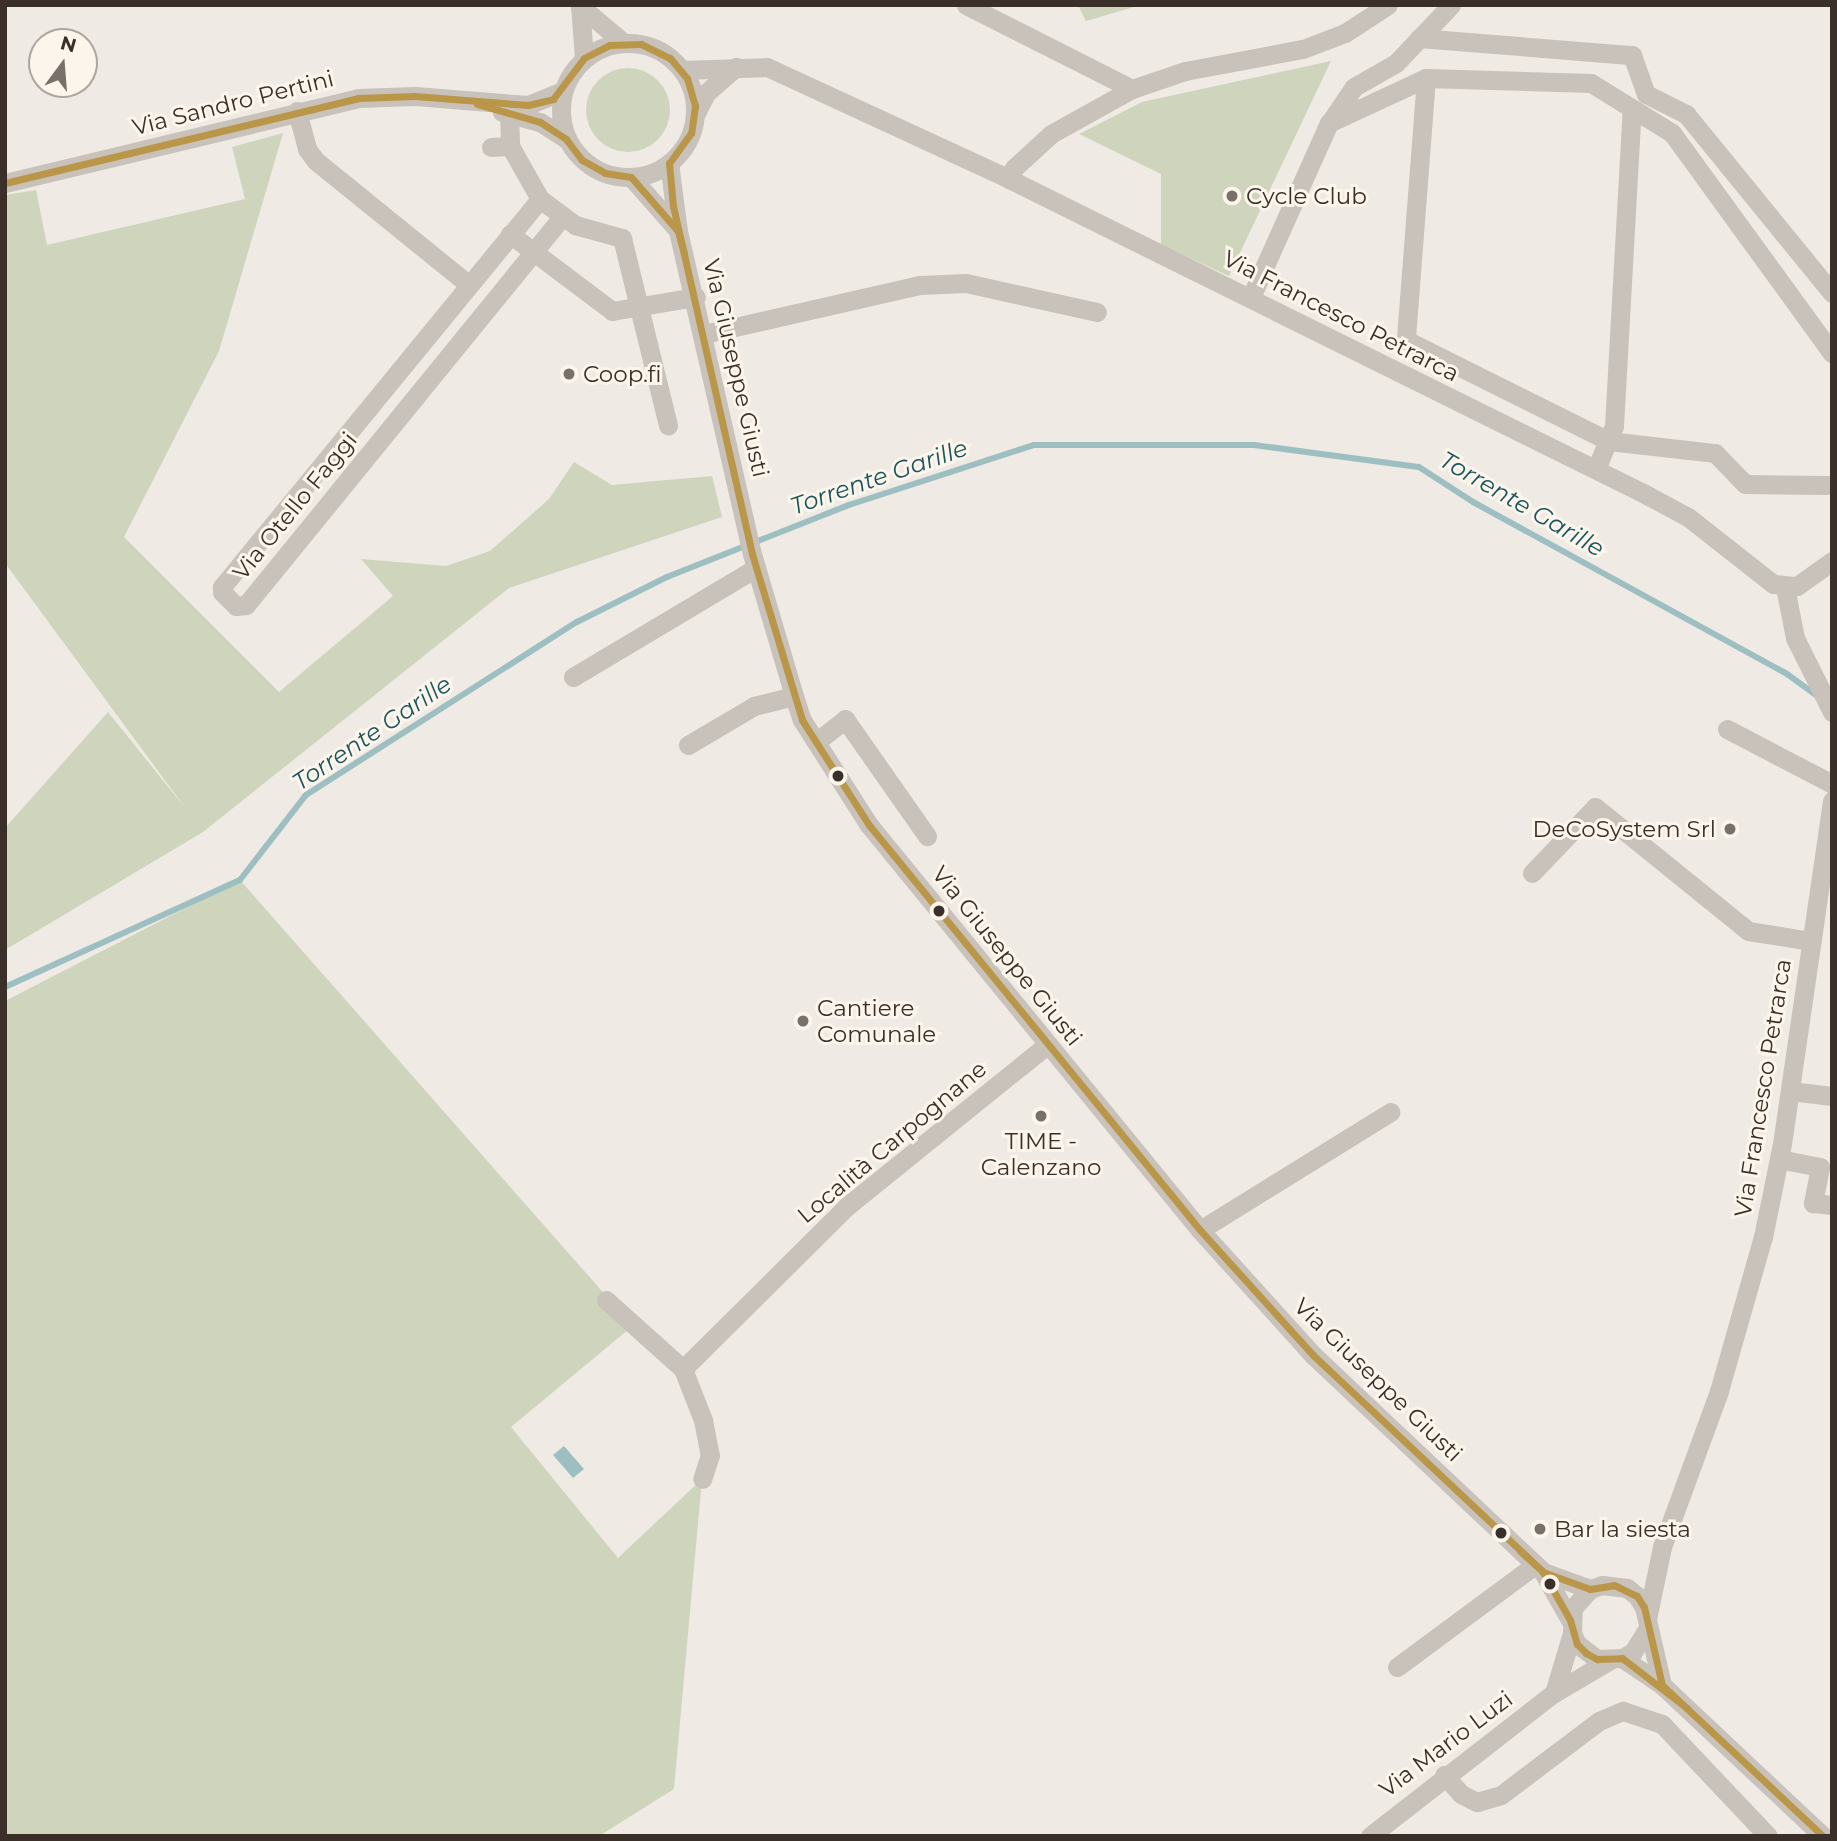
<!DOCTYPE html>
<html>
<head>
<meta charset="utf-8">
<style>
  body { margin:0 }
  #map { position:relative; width:1837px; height:1841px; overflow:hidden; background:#efeae3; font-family:Montserrat,sans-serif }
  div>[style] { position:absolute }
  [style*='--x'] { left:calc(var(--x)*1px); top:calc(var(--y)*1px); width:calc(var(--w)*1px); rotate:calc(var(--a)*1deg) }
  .green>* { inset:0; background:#cfd5bc }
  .round { border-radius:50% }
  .water>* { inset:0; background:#9ebfc1 }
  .stream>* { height:6px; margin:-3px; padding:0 3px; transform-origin:3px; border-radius:3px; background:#9ebfc1 }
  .minor>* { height:19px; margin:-9.5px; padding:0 9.5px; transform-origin:9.5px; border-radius:9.5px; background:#c8c2bb }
  .minor>.ring { margin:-9.5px; padding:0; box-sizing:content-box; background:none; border:19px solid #c8c2bb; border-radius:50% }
  .bus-1>* { height:7px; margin:-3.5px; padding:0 3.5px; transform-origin:3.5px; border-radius:3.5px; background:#ba9649 }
  .dots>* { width:19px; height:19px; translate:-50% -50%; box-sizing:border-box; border:4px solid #fbf5eb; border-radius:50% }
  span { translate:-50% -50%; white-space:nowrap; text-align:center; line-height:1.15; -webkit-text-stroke:6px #fbf5eb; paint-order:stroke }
  .street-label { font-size:23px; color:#3a2f29 }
  .poi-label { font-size:23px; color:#3a2f29 }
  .left { translate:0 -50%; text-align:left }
  .right { translate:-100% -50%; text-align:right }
  .water-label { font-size:24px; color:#1c555e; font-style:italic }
  .frame { position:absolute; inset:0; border:7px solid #3a2f29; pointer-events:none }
  .north { position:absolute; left:28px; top:28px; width:70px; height:70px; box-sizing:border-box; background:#fbf5eb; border:2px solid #aea69d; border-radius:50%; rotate:16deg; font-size:19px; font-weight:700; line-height:28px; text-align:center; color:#3a2f29 }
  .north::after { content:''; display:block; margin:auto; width:24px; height:32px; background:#79706a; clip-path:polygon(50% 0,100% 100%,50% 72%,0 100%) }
</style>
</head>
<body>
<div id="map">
  <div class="green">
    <div style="clip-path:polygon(1078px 5px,1141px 5px,1086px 21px)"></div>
    <div style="clip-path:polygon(1331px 61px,1229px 276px,1161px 245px,1161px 174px,1079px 134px,1142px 102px)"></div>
    <div class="round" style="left:586px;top:68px;width:84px;height:84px"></div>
    <div style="clip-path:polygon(283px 133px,219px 351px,124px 537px,279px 692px,393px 596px,361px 559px,446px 566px,490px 551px,549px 499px,574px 462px,612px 485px,712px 476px,722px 517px,509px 588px,203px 832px,5px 950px,5px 828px,108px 712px,186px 809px,5px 563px,5px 195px,36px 190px,47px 245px,245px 199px,232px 147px)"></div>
    <div style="clip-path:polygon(240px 880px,623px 1315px,629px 1329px,511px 1427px,618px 1558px,702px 1479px,674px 1789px,599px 1836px,5px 1836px,5px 1001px)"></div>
  </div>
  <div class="water">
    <div style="clip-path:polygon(564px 1446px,584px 1469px,573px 1478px,553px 1455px)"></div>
  </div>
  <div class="stream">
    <div style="--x:5;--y:987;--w:258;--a:-24.5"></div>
    <div style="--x:240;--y:880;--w:108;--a:-52.2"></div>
    <div style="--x:306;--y:795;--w:322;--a:-32.6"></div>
    <div style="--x:577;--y:622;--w:101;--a:-26.6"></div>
    <div style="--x:667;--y:577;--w:196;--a:-21.6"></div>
    <div style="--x:849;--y:505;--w:194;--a:-18"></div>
    <div style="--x:1034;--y:445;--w:220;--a:0"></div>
    <div style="--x:1254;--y:445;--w:166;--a:7.6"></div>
    <div style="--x:1419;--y:467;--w:64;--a:32.9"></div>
    <div style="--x:1473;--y:502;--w:358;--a:28.7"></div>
    <div style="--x:1787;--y:674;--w:36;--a:36"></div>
  </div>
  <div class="minor">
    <div style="--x:580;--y:5;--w:53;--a:85.7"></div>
    <div style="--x:966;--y:5;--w:186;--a:26.8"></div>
    <div style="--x:580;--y:6;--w:57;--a:40.1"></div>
    <div style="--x:1419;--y:38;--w:214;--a:4.6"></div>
    <div style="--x:1632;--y:55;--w:41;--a:70.3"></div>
    <div style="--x:1646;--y:94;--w:45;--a:26.6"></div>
    <div style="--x:1686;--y:114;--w:231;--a:50.8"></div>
    <div class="ring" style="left:561px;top:43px;width:115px;height:115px"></div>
    <div style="--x:682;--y:70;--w:85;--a:-2"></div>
    <div style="--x:767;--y:67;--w:267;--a:24.8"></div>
    <div style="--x:1009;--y:179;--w:707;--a:26.35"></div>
    <div style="--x:1643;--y:493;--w:51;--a:28.1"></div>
    <div style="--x:1688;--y:517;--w:108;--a:38.2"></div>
    <div style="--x:1773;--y:584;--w:24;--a:5"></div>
    <div style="--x:1797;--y:586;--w:43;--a:-35.5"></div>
    <div style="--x:1426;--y:78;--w:263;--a:94.4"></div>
    <div style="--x:1406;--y:340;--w:227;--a:26.5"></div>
    <div style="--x:1609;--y:441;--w:107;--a:6.5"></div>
    <div style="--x:1715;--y:453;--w:43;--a:45.9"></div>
    <div style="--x:1745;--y:484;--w:83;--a:0.7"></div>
    <div style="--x:297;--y:111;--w:39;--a:75"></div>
    <div style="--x:307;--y:149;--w:15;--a:53"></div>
    <div style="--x:316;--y:161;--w:197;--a:39"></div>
    <div style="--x:502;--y:112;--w:39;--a:15"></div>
    <div style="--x:540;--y:122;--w:31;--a:33"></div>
    <div style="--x:509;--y:114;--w:32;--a:88"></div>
    <div style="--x:510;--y:146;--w:61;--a:60.5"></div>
    <div style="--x:540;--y:199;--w:44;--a:36.6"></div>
    <div style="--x:575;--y:225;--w:49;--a:15.5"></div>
    <div style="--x:622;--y:238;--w:193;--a:76.2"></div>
    <div style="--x:695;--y:115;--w:25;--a:-63"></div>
    <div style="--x:706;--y:93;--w:40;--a:-41"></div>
    <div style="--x:1330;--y:122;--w:42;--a:-55.6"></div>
    <div style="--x:1354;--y:87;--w:48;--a:-29.7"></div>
    <div style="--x:1396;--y:63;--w:80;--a:-46.5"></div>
    <div style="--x:491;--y:147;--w:19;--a:-3"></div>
    <div style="--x:669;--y:163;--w:69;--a:82.5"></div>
    <div style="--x:678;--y:231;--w:331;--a:77.1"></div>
    <div style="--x:752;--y:554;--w:148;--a:73.5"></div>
    <div style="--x:794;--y:696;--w:25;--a:72"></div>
    <div style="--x:802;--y:720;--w:125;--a:57.5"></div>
    <div style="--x:869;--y:825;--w:523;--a:50.74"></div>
    <div style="--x:1200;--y:1230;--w:169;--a:47.9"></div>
    <div style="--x:1313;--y:1355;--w:316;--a:43.3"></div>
    <div style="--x:1543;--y:1572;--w:50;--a:19.9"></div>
    <div style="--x:631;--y:177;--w:67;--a:48.7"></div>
    <div style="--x:1009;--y:179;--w:12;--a:-66"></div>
    <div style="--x:1014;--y:168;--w:50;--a:-42.6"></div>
    <div style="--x:1051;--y:134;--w:93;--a:-29.1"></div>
    <div style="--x:1132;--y:89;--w:56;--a:-18.8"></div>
    <div style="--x:1185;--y:71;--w:120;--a:-10.6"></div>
    <div style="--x:1303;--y:49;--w:45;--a:-20.9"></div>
    <div style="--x:1345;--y:33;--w:51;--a:-33.1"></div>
    <div style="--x:5;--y:183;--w:363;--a:-13.5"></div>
    <div style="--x:358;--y:98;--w:57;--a:-2"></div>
    <div style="--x:415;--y:96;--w:113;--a:4.6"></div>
    <div style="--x:528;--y:105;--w:37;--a:-22"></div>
    <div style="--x:540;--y:199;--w:502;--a:129.34"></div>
    <div style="--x:222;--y:587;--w:5;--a:90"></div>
    <div style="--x:222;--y:592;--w:20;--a:45"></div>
    <div style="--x:236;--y:606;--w:10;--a:-6"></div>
    <div style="--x:246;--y:605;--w:500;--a:-50.84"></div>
    <div style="--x:510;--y:234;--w:128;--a:37"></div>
    <div style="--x:612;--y:311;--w:85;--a:-9.5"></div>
    <div style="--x:1251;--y:297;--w:191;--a:-65.9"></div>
    <div style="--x:1329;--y:123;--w:107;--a:-24.9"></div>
    <div style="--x:1426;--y:78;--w:165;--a:1.7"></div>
    <div style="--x:1591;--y:83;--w:95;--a:31.7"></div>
    <div style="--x:1672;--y:133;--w:272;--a:54"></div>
    <div style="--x:704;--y:334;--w:221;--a:-12.8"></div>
    <div style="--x:920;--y:285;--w:46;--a:-2.5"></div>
    <div style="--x:966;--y:283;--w:134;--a:12.5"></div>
    <div style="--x:1596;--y:469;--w:47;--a:-67.3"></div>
    <div style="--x:1614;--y:426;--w:318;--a:-86.8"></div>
    <div style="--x:1785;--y:587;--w:52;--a:78.9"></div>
    <div style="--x:1795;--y:638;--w:83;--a:63.4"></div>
    <div style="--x:573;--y:677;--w:213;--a:-30.8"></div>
    <div style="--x:1727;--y:729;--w:119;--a:27.6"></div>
    <div style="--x:816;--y:742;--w:37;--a:-38"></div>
    <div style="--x:845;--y:719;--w:143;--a:55"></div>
    <div style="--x:688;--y:745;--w:77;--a:-30.6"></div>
    <div style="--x:754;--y:706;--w:41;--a:-14"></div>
    <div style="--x:1532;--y:873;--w:91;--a:-46.3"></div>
    <div style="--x:1595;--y:807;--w:197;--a:39"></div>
    <div style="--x:1748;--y:931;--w:64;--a:9"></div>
    <div style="--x:1790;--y:1091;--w:42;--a:6.8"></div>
    <div style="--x:1779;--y:1159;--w:42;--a:11"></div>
    <div style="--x:1820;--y:1167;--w:37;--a:101"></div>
    <div style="--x:1813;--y:1203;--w:19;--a:6"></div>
    <div style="--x:1200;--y:1230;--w:224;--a:-31.8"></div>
    <div style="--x:606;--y:1300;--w:103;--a:41.9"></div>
    <div style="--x:683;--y:1369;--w:55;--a:68.6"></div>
    <div style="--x:703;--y:1420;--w:36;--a:79"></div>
    <div style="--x:710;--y:1455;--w:25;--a:108"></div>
    <div style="--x:683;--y:1369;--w:230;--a:-44.8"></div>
    <div style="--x:846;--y:1207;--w:258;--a:-38.9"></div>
    <div style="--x:1543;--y:1572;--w:55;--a:60.6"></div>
    <div style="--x:1647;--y:1619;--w:74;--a:-78.2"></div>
    <div style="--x:1662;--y:1547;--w:166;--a:-69.9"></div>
    <div style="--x:1719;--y:1391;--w:160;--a:-74.1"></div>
    <div style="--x:1763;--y:1237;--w:95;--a:-78.5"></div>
    <div style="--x:1782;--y:1144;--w:347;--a:-81.7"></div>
    <div style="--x:1646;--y:1631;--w:25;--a:122"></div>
    <div style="--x:1633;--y:1652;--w:13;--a:151"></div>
    <div style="--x:1622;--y:1658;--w:25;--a:178"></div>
    <div style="--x:1597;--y:1659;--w:25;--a:-143"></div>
    <div style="--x:1577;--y:1644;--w:12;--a:-114"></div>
    <div style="--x:1572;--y:1633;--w:25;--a:-88"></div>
    <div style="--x:1573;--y:1608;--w:25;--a:-48"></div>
    <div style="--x:1590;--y:1589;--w:13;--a:-18"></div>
    <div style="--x:1602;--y:1585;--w:25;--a:7"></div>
    <div style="--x:1627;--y:1588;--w:13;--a:39"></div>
    <div style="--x:1637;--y:1596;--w:13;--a:58"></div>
    <div style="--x:1644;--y:1607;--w:80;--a:77"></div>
    <div style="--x:1622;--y:1658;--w:48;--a:34"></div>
    <div style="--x:1662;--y:1685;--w:221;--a:43.2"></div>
    <div style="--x:1397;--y:1667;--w:172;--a:-36.5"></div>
    <div style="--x:1554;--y:1693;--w:63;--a:-73.3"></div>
    <div style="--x:1444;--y:1775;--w:25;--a:48"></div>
    <div style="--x:1461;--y:1794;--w:18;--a:27"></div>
    <div style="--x:1477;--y:1802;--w:25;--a:-16"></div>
    <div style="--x:1501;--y:1795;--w:123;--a:-37.1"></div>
    <div style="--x:1599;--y:1721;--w:26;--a:-23"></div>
    <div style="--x:1623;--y:1711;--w:41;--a:18.4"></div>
    <div style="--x:1662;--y:1724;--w:154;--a:46.6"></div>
    <div style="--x:1370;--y:1836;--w:233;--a:-37.9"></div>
    <div style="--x:1554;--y:1693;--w:65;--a:-30.5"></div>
  </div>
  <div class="bus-1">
    <div style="--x:477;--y:104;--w:66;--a:15.9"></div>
    <div style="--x:540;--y:122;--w:31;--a:33"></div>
    <div style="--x:566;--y:139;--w:26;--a:53"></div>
    <div style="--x:582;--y:160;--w:26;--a:29"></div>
    <div style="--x:605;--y:173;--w:26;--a:9"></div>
    <div style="--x:631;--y:177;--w:72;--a:49"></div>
    <div style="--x:678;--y:231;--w:23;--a:75"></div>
    <div style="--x:5;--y:183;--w:363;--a:-13.5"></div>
    <div style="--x:358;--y:98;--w:57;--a:-2"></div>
    <div style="--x:415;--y:96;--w:113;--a:4.6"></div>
    <div style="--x:528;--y:105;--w:26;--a:-13"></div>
    <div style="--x:553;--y:99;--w:51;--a:-52.9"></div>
    <div style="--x:584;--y:58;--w:29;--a:-27"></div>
    <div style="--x:610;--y:45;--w:31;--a:-2"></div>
    <div style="--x:641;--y:44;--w:32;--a:26"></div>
    <div style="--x:670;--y:58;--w:26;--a:50"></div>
    <div style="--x:687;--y:78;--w:29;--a:74"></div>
    <div style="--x:695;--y:106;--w:27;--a:98"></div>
    <div style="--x:691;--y:133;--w:37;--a:126"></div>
    <div style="--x:669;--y:163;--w:43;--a:84.7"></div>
    <div style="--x:673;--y:206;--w:357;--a:77.2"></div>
    <div style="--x:752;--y:554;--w:173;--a:73.2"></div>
    <div style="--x:802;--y:720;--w:125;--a:57.5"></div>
    <div style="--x:869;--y:825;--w:523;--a:50.74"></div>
    <div style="--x:1200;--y:1230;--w:169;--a:47.9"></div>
    <div style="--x:1313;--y:1355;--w:316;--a:43.3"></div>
    <div style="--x:1543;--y:1572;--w:50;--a:19.9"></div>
    <div style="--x:1590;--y:1589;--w:24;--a:-9"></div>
    <div style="--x:1614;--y:1585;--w:25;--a:26"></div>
    <div style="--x:1637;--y:1596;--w:13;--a:58"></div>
    <div style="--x:1644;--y:1607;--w:80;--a:77"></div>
    <div style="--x:1662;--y:1685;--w:221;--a:43.2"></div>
    <div style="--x:1520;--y:1551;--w:31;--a:42"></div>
    <div style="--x:1543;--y:1572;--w:55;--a:60.6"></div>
    <div style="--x:1570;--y:1620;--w:25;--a:74"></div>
    <div style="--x:1577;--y:1644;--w:13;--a:45"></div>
    <div style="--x:1586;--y:1653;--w:13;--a:29"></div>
    <div style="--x:1597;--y:1659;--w:25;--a:-2"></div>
    <div style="--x:1622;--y:1658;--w:82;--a:37.6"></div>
  </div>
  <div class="dots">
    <div style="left:1232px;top:196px;background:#79706a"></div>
    <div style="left:569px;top:374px;background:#79706a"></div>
    <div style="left:838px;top:776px;background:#3a2f29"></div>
    <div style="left:1730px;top:829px;background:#79706a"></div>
    <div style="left:939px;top:911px;background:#3a2f29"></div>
    <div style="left:803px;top:1021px;background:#79706a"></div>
    <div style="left:1041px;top:1116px;background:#79706a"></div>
    <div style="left:1540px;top:1529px;background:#79706a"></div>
    <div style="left:1501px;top:1533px;background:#3a2f29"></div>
    <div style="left:1550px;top:1584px;background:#3a2f29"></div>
  </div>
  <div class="street-label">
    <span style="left:233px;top:103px;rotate:-14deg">Via Sandro Pertini</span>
    <span style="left:1341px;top:316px;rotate:27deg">Via Francesco Petrarca</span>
    <span style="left:736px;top:368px;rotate:77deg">Via Giuseppe Giusti</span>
    <span style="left:295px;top:506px;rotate:-51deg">Via Otello Faggi</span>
    <span style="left:1007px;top:956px;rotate:51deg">Via Giuseppe Giusti</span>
    <span style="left:1763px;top:1088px;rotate:-81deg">Via Francesco Petrarca</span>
    <span style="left:892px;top:1142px;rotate:-40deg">Località Carpognane</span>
    <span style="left:1378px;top:1380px;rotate:44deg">Via Giuseppe Giusti</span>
    <span style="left:1446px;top:1744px;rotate:-37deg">Via Mario Luzi</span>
  </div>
  <div class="poi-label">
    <span class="left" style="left:1246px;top:196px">Cycle Club</span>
    <span class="left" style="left:583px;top:374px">Coop.fi</span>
    <span class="right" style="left:1716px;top:829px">DeCoSystem Srl</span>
    <span class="left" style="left:817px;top:1021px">Cantiere<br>Comunale</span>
    <span style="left:1041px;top:1154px">TIME -<br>Calenzano</span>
    <span class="left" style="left:1554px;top:1529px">Bar la siesta</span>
  </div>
  <div class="water-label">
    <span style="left:879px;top:477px;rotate:-19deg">Torrente Garille</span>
    <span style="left:1522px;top:504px;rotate:30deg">Torrente Garille</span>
    <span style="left:372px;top:733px;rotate:-34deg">Torrente Garille</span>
  </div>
  <div class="frame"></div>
  <div class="north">N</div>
</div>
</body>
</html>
